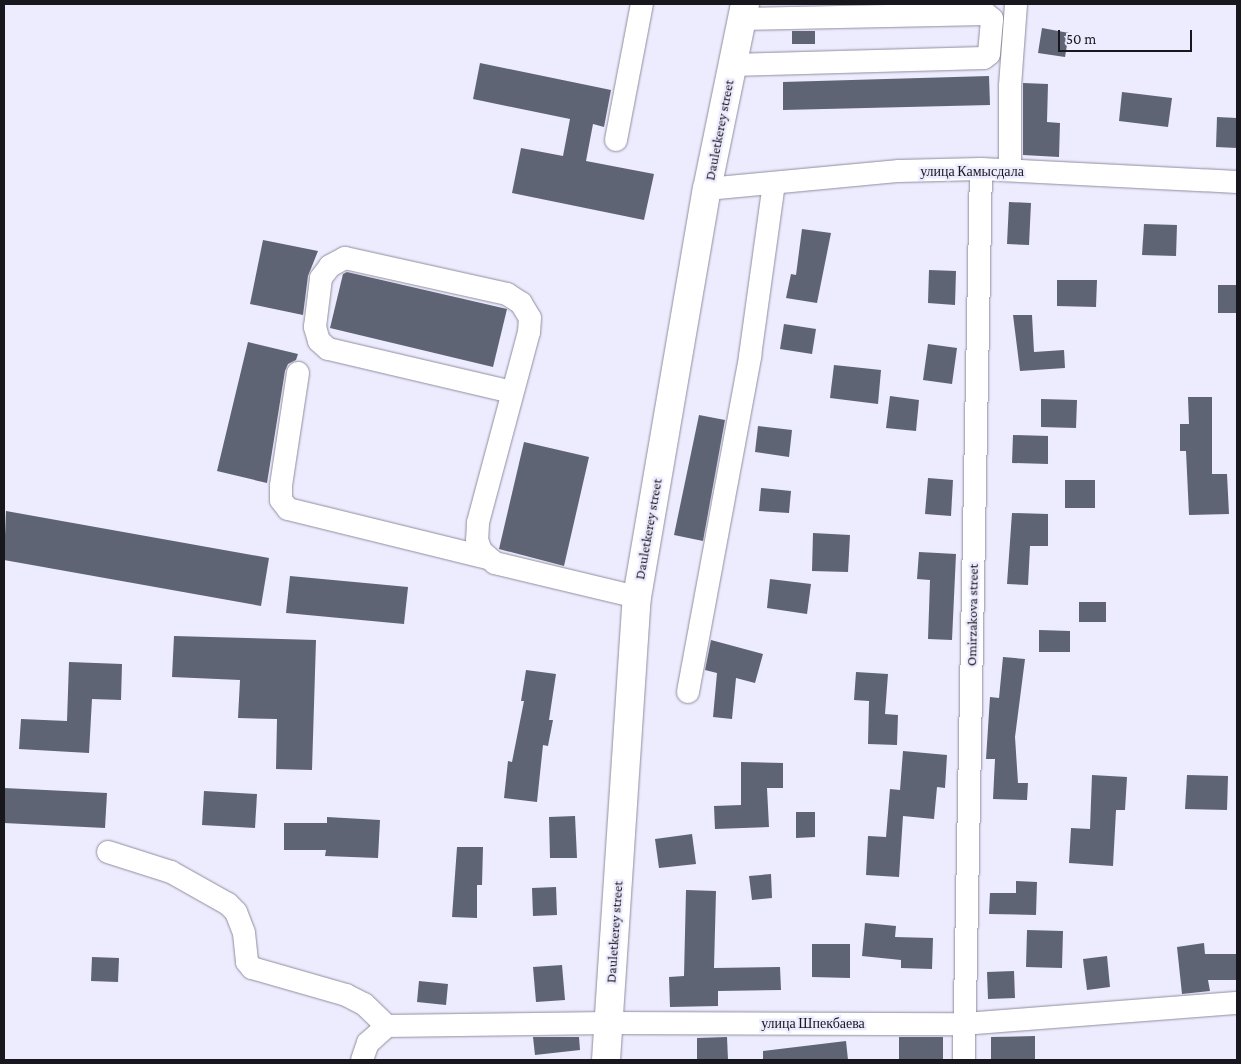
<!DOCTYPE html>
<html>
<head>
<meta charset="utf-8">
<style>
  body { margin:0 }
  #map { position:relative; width:1241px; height:1064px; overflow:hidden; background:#edebfe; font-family:"Crimson Pro",serif }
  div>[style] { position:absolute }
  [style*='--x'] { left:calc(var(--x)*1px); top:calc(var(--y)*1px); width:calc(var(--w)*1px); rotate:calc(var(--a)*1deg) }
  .building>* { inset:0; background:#5e6473 }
  .roads { filter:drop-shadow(0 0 1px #8f8e9e) drop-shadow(0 0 1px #8f8e9e) }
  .minor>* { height:22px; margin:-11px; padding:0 11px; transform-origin:11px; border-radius:11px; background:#fff }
  .major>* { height:28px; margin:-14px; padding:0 14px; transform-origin:14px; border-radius:14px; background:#fff }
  span { translate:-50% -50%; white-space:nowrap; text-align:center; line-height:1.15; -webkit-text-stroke:4.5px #edebfe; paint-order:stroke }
  .street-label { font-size:14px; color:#18171e }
  .frame { position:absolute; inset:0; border:5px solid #18171e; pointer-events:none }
  .scale { position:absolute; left:1058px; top:30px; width:134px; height:22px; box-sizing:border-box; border:2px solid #18171e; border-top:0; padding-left:6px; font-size:15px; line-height:18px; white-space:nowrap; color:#18171e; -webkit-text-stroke:4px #edebfe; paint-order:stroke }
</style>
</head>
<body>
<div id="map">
  <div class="building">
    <div style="clip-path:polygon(1042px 28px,1069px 33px,1065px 57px,1038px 53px)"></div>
    <div style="clip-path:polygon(792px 31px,815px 31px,815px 44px,792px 44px)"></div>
    <div style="clip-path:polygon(480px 63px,611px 90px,604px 127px,593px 124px,586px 161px,654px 174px,644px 220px,512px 193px,521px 148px,563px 156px,570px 119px,473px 99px)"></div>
    <div style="clip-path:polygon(989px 76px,990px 105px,783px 110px,783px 82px)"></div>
    <div style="clip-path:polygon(1023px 83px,1048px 84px,1047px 122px,1060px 123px,1059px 157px,1023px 155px)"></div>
    <div style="clip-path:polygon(1122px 92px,1172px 98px,1168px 127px,1119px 121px)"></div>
    <div style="clip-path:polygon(1217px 117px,1237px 118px,1237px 148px,1216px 147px)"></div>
    <div style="clip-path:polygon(1009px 202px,1031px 203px,1029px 245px,1007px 244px)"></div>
    <div style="clip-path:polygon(1144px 224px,1177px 225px,1176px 256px,1142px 255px)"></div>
    <div style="clip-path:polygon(802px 229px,831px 233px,817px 303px,786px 298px,791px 274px,796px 275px)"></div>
    <div style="clip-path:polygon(263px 240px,318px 251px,308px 276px,303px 315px,250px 304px)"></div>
    <div style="clip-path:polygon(929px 270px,956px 271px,955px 305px,928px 303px)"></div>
    <div style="clip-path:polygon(347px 272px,507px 309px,493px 367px,330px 328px,343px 274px)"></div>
    <div style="clip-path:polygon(1057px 280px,1097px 280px,1096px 307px,1057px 306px)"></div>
    <div style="clip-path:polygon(1218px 285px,1237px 285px,1237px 313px,1218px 313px)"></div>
    <div style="clip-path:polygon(1013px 315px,1032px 315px,1034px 352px,1064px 350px,1065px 368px,1020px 371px)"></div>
    <div style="clip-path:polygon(784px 324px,816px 329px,812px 354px,780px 349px)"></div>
    <div style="clip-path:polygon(248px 342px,298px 354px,296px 360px,288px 364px,285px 371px,267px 483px,217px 471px)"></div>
    <div style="clip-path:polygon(928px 344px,957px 348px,952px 384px,923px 380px)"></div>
    <div style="clip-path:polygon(834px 365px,881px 370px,878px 404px,830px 398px)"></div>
    <div style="clip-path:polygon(890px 396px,919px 400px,916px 431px,886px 428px)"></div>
    <div style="clip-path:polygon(1188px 397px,1212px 397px,1212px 474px,1227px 474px,1229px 514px,1189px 515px,1186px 451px,1180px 451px,1180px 424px,1189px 424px)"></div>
    <div style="clip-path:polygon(1041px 399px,1077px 400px,1076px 428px,1041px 427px)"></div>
    <div style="clip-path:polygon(699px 415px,725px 420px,703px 541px,674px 535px)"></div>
    <div style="clip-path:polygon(758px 426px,792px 430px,789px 457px,755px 452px)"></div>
    <div style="clip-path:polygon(1013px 435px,1048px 436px,1048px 464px,1012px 463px)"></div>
    <div style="clip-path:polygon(524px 442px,589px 457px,564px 566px,499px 549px)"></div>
    <div style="clip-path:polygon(928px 478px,953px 480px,951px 516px,925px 514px)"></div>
    <div style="clip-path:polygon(1065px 480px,1095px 480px,1095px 508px,1065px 508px)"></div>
    <div style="clip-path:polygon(761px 488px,791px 491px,789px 513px,759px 511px)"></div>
    <div style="clip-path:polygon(6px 511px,269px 558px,261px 606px,4px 560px)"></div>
    <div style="clip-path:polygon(1012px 513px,1048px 514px,1048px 546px,1030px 546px,1028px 585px,1007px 584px)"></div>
    <div style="clip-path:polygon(813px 533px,850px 535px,848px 572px,812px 571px)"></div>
    <div style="clip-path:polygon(919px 552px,956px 554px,952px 640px,928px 639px,930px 580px,917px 579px)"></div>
    <div style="clip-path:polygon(290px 576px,408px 587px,404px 624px,286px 613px)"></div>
    <div style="clip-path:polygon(770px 579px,811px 584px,807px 614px,767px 608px)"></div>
    <div style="clip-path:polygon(1079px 602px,1106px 602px,1106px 622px,1079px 622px)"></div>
    <div style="clip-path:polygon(1039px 630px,1070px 631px,1070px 652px,1039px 652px)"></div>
    <div style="clip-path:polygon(174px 636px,316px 640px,312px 770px,276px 769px,277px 719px,238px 718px,240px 680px,172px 677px)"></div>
    <div style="clip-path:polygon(711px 640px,763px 654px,755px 683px,736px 678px,732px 719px,713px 717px,717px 673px,705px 670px)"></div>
    <div style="clip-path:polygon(1003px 657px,1025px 659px,1015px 737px,1018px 783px,1028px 783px,1027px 800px,993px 799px,995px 759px,986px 759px,990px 697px,999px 698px)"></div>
    <div style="clip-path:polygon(69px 662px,122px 664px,121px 700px,92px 699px,89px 753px,19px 749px,21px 719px,67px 721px)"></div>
    <div style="clip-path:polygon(526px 670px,556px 674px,549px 720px,553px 720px,548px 746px,543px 745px,537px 802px,504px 798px,508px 761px,512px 762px,524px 701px,521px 701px)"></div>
    <div style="clip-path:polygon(856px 672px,888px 674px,885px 714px,898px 715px,897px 745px,868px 744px,869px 701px,854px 700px)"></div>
    <div style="clip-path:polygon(903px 751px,947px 755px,945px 788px,937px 787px,934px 819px,903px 816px,899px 877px,866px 875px,868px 836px,886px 837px,890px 789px,900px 790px)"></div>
    <div style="clip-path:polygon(741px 762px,783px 763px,783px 788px,767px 788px,769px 827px,715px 829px,714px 806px,741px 805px)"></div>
    <div style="clip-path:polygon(1092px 775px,1127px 777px,1125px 810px,1116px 810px,1113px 866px,1069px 863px,1071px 828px,1090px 829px)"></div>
    <div style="clip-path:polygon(1187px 775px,1228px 776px,1227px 810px,1185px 809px)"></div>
    <div style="clip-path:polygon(4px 788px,107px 793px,105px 828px,4px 823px)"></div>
    <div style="clip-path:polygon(204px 791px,257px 794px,255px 828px,202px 825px)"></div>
    <div style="clip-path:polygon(796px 812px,815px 812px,815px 837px,796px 838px)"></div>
    <div style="clip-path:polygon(575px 816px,577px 858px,550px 858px,549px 817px)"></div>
    <div style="clip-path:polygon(327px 817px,380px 820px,378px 858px,325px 856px,326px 850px,284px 850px,284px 823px,327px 823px)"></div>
    <div style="clip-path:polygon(692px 834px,696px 864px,659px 868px,655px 839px)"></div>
    <div style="clip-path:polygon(457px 847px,483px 847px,482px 885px,477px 885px,477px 918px,452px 917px)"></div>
    <div style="clip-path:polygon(771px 874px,772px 898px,752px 900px,749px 876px)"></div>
    <div style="clip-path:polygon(1016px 881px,1037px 882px,1036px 915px,989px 914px,990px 893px,1016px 893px)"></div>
    <div style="clip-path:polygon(556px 887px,557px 915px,533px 916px,532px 888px)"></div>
    <div style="clip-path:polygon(686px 890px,716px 891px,714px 968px,780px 967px,781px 990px,718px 991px,718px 1006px,670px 1007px,669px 977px,684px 976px)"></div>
    <div style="clip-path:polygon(865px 923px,896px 926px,895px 937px,933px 938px,932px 969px,901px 968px,901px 960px,862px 956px)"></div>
    <div style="clip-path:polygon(1027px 930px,1063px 931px,1062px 968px,1026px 967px)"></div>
    <div style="clip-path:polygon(1204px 943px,1205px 954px,1237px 954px,1237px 980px,1208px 980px,1210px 991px,1182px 994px,1177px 947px)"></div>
    <div style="clip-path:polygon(812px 944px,850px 944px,850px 978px,812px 977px)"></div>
    <div style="clip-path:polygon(1107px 956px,1110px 987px,1087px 990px,1083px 959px)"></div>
    <div style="clip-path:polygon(92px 957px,119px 958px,118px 982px,91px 981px)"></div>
    <div style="clip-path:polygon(562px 965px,565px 1000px,536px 1002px,533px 967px)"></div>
    <div style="clip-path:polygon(1014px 971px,1015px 998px,988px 999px,987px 972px)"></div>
    <div style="clip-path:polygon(419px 981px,448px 984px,446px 1005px,417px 1002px)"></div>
    <div style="clip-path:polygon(1035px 1036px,1035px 1060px,991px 1060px,991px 1037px)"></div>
    <div style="clip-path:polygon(533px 1037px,579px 1037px,580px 1050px,535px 1055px)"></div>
    <div style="clip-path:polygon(727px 1037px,728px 1060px,697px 1060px,697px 1038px)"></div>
    <div style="clip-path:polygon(899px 1037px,943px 1037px,943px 1060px,899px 1060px)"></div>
    <div style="clip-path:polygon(846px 1041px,848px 1060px,763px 1060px,763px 1051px)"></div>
  </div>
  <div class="roads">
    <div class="minor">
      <div style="--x:732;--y:65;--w:252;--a:-1.6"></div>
      <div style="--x:984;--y:58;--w:6;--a:-39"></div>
      <div style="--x:989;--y:54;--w:35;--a:-85"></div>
      <div style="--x:992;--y:19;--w:8;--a:-140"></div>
      <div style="--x:986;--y:14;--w:244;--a:178.8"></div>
      <div style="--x:616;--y:140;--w:138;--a:-79.2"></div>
      <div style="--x:1010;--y:169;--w:83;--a:-90"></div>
      <div style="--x:1010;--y:86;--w:82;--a:-85.8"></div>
      <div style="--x:707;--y:189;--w:193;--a:-5.4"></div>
      <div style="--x:899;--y:171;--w:82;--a:-1.4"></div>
      <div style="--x:981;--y:169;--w:256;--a:2.9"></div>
      <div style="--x:298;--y:373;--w:114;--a:98.6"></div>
      <div style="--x:281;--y:486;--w:14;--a:90"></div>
      <div style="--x:281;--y:500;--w:11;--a:52"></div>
      <div style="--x:288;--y:509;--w:205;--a:13.8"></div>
      <div style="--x:512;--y:392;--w:189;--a:-166.8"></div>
      <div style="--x:328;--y:349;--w:12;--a:-138"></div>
      <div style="--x:319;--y:341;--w:15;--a:-106"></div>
      <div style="--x:315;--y:327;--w:49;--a:-83"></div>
      <div style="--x:321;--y:278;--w:15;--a:-53"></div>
      <div style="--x:330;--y:266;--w:17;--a:-28"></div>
      <div style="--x:345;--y:258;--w:166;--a:12.5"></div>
      <div style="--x:507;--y:294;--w:17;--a:33"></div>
      <div style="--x:521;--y:303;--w:17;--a:59"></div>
      <div style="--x:530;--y:318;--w:14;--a:94"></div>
      <div style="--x:529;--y:332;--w:198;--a:105"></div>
      <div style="--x:478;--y:523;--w:17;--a:93"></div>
      <div style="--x:477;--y:540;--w:12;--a:70"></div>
      <div style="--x:481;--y:551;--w:18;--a:41"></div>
      <div style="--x:495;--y:563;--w:146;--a:13.5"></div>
      <div style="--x:688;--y:692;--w:342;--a:-79.5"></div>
      <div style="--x:750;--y:356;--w:174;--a:-82.1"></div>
      <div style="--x:108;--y:852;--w:66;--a:17.6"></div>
      <div style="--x:171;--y:872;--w:65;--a:29.3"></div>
      <div style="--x:228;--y:904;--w:11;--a:45"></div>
      <div style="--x:236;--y:912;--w:22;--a:69"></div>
      <div style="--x:244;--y:933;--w:29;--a:84"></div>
      <div style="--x:247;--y:962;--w:8;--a:50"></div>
      <div style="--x:252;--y:968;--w:98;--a:16"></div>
      <div style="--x:346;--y:995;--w:20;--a:27"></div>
      <div style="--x:364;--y:1004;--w:32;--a:44"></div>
      <div style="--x:387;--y:1026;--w:221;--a:-0.8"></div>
      <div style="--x:608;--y:1023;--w:355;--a:0.2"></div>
      <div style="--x:963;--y:1024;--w:275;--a:-4.4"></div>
      <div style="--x:362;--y:1060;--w:18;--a:-71"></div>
      <div style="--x:368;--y:1043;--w:25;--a:-42"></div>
      <div style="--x:964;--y:1060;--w:891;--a:-88.91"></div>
    </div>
    <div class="major">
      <div style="--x:606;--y:1060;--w:464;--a:-86.2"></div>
      <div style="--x:637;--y:597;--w:414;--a:-80.3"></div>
      <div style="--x:707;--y:189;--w:189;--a:-78.4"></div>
    </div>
  </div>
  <div class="street-label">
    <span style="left:719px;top:130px;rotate:-79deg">Dauletkerey street</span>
    <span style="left:972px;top:171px">улица Камысдала</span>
    <span style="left:648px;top:529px;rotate:-80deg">Dauletkerey street</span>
    <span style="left:972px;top:615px;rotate:-89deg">Omirzakova street</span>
    <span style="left:614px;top:932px;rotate:-86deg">Dauletkerey street</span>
    <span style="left:813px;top:1023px">улица Шпекбаева</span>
  </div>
  <div class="frame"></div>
  <div class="scale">50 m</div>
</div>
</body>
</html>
